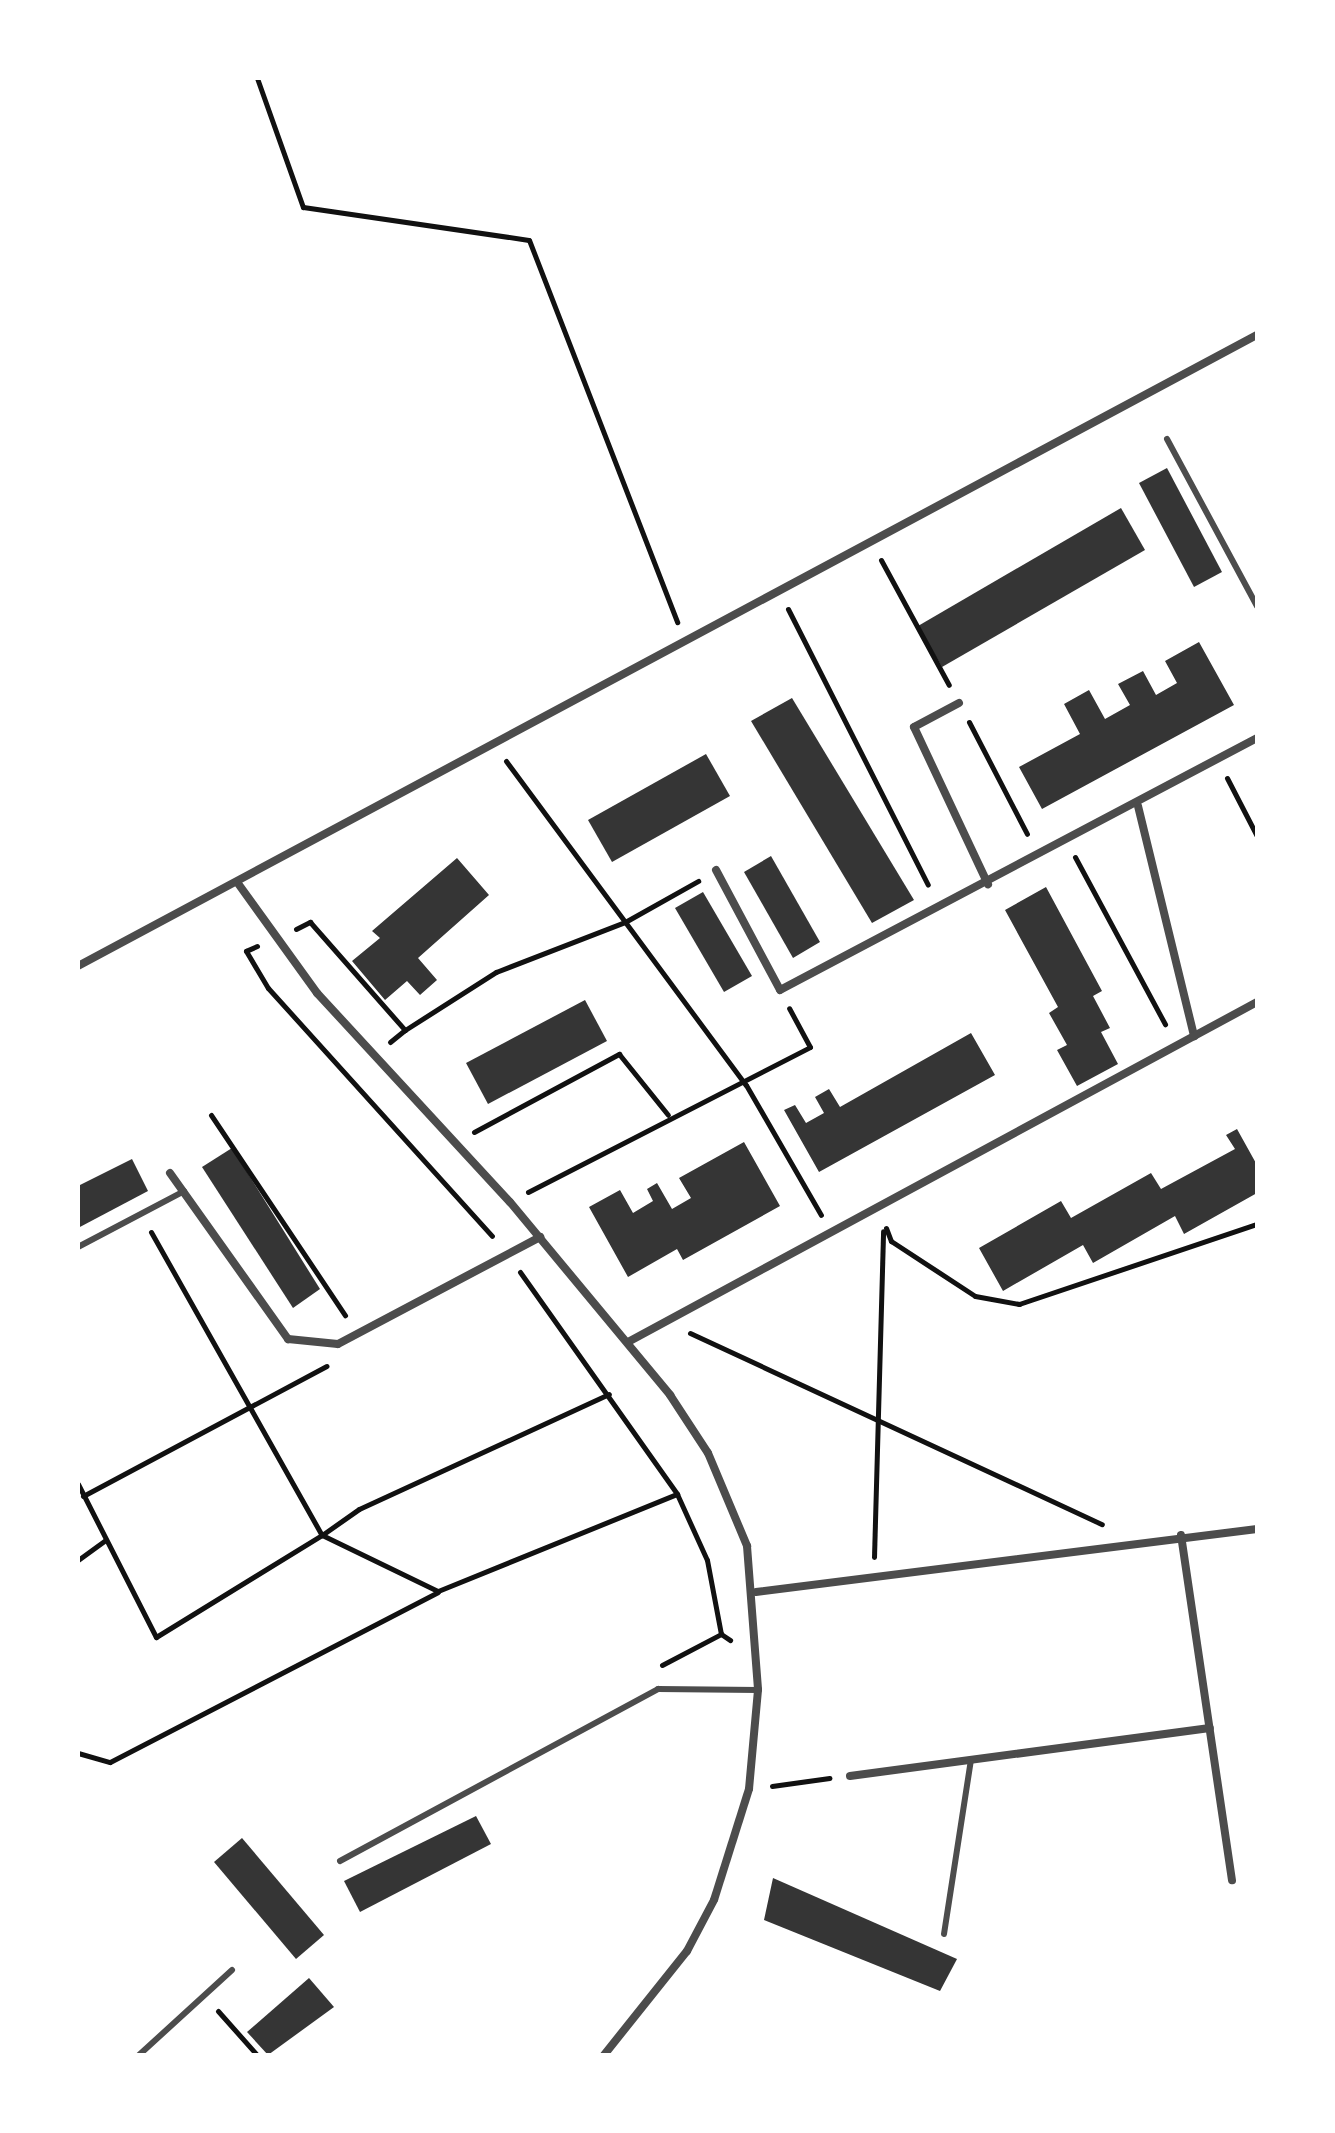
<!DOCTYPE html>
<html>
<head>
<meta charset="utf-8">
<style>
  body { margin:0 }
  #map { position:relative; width:1335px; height:2133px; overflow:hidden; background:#fff; font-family:Barlow,sans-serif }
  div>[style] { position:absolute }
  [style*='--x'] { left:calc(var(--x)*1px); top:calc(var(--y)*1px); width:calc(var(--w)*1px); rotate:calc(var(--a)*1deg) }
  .building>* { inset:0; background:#353535 }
  .path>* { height:5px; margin:-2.5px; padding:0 2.5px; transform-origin:2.5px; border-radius:2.5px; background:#111 }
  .service>* { height:6px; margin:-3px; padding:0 3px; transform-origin:3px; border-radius:3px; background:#4c4c4c }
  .minor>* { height:8px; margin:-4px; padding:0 4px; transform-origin:4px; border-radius:4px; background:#4c4c4c }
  span { translate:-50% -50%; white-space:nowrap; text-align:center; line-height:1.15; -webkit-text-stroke:8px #fff; paint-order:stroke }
  .frame { position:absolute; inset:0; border:80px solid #fff; pointer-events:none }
</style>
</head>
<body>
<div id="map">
  <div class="building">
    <div style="clip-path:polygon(1167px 468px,1222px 572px,1194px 587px,1139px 483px)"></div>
    <div style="clip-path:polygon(1121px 508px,1145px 550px,942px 667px,918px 626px)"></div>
    <div style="clip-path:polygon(1199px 642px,1234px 705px,1042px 809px,1019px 767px,1080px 734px,1064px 704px,1089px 690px,1105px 719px,1130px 705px,1118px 684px,1143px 671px,1156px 695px,1177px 683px,1165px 661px)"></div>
    <div style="clip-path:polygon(792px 698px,914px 900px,872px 923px,751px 721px)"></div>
    <div style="clip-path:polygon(706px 754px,730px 796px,612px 862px,588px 820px)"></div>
    <div style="clip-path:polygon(771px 856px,820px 942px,793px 958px,744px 872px)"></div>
    <div style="clip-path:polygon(457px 858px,489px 895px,418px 958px,437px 980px,420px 995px,407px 981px,385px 1000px,352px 961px,380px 938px,372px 931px)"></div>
    <div style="clip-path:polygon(1046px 887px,1102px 991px,1093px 996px,1110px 1028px,1101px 1032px,1118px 1064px,1077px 1086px,1057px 1050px,1067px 1045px,1049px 1013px,1058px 1007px,1005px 910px)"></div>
    <div style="clip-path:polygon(703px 892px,752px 976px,724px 992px,675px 908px)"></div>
    <div style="clip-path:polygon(585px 1000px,607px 1041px,488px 1104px,466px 1063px)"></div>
    <div style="clip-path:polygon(971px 1033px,995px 1075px,819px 1172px,784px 1110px,795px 1105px,806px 1123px,824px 1113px,815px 1097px,829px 1089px,840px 1107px)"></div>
    <div style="clip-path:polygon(1237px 1129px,1257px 1165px,1257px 1193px,1184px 1234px,1175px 1216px,1093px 1263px,1083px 1245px,1003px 1291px,979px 1248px,1061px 1201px,1071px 1218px,1151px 1173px,1161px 1189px,1235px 1149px,1226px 1135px)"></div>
    <div style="clip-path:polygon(744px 1142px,780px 1206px,683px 1260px,677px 1249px,628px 1277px,589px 1207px,620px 1190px,633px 1213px,653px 1201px,647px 1189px,657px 1183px,672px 1209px,691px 1198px,679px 1178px)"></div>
    <div style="clip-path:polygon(232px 1148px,320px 1289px,293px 1308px,202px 1167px)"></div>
    <div style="clip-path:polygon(132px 1159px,148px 1191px,78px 1228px,78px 1186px)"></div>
    <div style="clip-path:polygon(476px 1816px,491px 1844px,360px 1912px,344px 1881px)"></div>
    <div style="clip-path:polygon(242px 1838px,324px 1935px,296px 1959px,214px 1862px)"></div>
    <div style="clip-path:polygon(773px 1878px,957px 1959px,940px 1991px,764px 1920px)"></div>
    <div style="clip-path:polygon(309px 1978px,334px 2007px,268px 2055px,247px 2032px)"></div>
  </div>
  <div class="path">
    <div style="--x:257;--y:78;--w:137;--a:70.4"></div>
    <div style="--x:303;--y:207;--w:228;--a:8.3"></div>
    <div style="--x:529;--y:240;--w:410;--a:68.8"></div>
    <div style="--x:881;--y:560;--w:142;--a:61.5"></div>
    <div style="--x:788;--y:609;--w:309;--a:63.1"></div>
    <div style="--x:969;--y:722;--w:126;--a:62.6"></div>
    <div style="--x:506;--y:761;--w:403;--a:53.5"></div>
    <div style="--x:746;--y:1085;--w:150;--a:60"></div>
    <div style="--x:1227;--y:778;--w:65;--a:62.7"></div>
    <div style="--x:1075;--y:857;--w:190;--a:61.7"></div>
    <div style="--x:296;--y:929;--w:16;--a:-27"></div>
    <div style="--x:310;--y:922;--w:144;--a:48.7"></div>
    <div style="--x:405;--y:1030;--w:108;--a:-32.5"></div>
    <div style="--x:496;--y:972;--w:138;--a:-21.2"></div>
    <div style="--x:625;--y:922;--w:84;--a:-29.3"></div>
    <div style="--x:257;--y:946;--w:12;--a:156"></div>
    <div style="--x:246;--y:951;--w:43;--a:59.3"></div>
    <div style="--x:268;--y:988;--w:334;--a:47.9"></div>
    <div style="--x:390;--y:1042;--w:19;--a:-39"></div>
    <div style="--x:211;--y:1115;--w:241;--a:56.2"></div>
    <div style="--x:474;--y:1132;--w:165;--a:-28.3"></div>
    <div style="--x:619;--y:1054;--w:78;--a:51.2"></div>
    <div style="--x:528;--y:1192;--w:317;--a:-27.2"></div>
    <div style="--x:810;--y:1047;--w:44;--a:-118.3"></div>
    <div style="--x:886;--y:1228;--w:14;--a:69"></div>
    <div style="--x:891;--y:1241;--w:100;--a:33.2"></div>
    <div style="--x:975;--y:1296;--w:45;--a:10.3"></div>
    <div style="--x:1019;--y:1304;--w:251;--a:-18.6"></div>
    <div style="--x:151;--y:1232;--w:348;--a:60.6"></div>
    <div style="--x:322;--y:1535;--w:45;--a:-35.1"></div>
    <div style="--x:359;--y:1509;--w:275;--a:-24.7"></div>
    <div style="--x:520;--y:1272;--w:272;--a:54.7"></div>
    <div style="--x:677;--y:1494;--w:72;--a:65.6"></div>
    <div style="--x:707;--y:1560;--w:75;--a:79.3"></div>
    <div style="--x:721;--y:1634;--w:11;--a:34"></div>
    <div style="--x:690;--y:1333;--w:454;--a:24.9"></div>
    <div style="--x:78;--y:1484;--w:172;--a:63"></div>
    <div style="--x:156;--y:1637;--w:195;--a:-31.6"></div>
    <div style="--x:322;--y:1535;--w:129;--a:25.8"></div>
    <div style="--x:438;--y:1591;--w:258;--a:-22.1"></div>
    <div style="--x:83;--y:1496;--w:276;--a:-28.1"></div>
    <div style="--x:874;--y:1557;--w:326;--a:-88.4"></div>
    <div style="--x:78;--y:1560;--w:34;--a:-36"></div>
    <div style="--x:662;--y:1665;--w:67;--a:-27.7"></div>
    <div style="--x:78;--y:1753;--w:33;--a:16"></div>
    <div style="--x:110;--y:1762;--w:369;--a:-27.4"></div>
    <div style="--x:772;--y:1786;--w:58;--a:-8"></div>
    <div style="--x:218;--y:2011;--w:59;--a:48.4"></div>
  </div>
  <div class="service">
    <div style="--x:1167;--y:439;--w:190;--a:61.7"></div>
    <div style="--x:78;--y:1247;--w:120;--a:-27.8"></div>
    <div style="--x:340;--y:1861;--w:362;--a:-28.4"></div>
    <div style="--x:658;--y:1689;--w:100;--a:0.6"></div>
    <div style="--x:944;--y:1934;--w:176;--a:-81.2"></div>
    <div style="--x:139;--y:2055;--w:126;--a:-42.4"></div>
  </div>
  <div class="minor">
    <div style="--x:959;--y:703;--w:51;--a:151.9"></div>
    <div style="--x:914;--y:727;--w:174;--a:64.8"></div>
    <div style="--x:1138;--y:806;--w:237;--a:76.3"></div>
    <div style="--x:716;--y:870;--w:136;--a:61.9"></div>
    <div style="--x:780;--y:990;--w:539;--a:-27.85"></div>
    <div style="--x:237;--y:882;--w:137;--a:54.2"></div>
    <div style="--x:317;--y:993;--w:284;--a:47.3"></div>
    <div style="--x:510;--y:1202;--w:251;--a:50.3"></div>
    <div style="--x:670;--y:1395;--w:69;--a:56.8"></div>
    <div style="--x:708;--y:1453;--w:101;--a:67.2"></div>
    <div style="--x:747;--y:1546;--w:144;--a:85.6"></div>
    <div style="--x:758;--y:1690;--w:99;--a:95.2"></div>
    <div style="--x:749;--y:1789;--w:116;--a:107.5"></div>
    <div style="--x:714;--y:1900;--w:58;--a:117.9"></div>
    <div style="--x:687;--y:1951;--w:133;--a:128.6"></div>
    <div style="--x:78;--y:966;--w:1337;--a:-28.16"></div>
    <div style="--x:170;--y:1173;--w:204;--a:54.6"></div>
    <div style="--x:288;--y:1339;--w:50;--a:5.7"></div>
    <div style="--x:338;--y:1344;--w:229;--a:-27.9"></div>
    <div style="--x:628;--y:1342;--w:715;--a:-28.39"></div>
    <div style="--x:1181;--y:1535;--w:349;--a:81.6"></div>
    <div style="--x:756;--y:1592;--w:505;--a:-7.17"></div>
    <div style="--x:850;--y:1776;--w:363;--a:-7.6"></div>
  </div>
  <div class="frame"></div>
</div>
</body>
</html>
